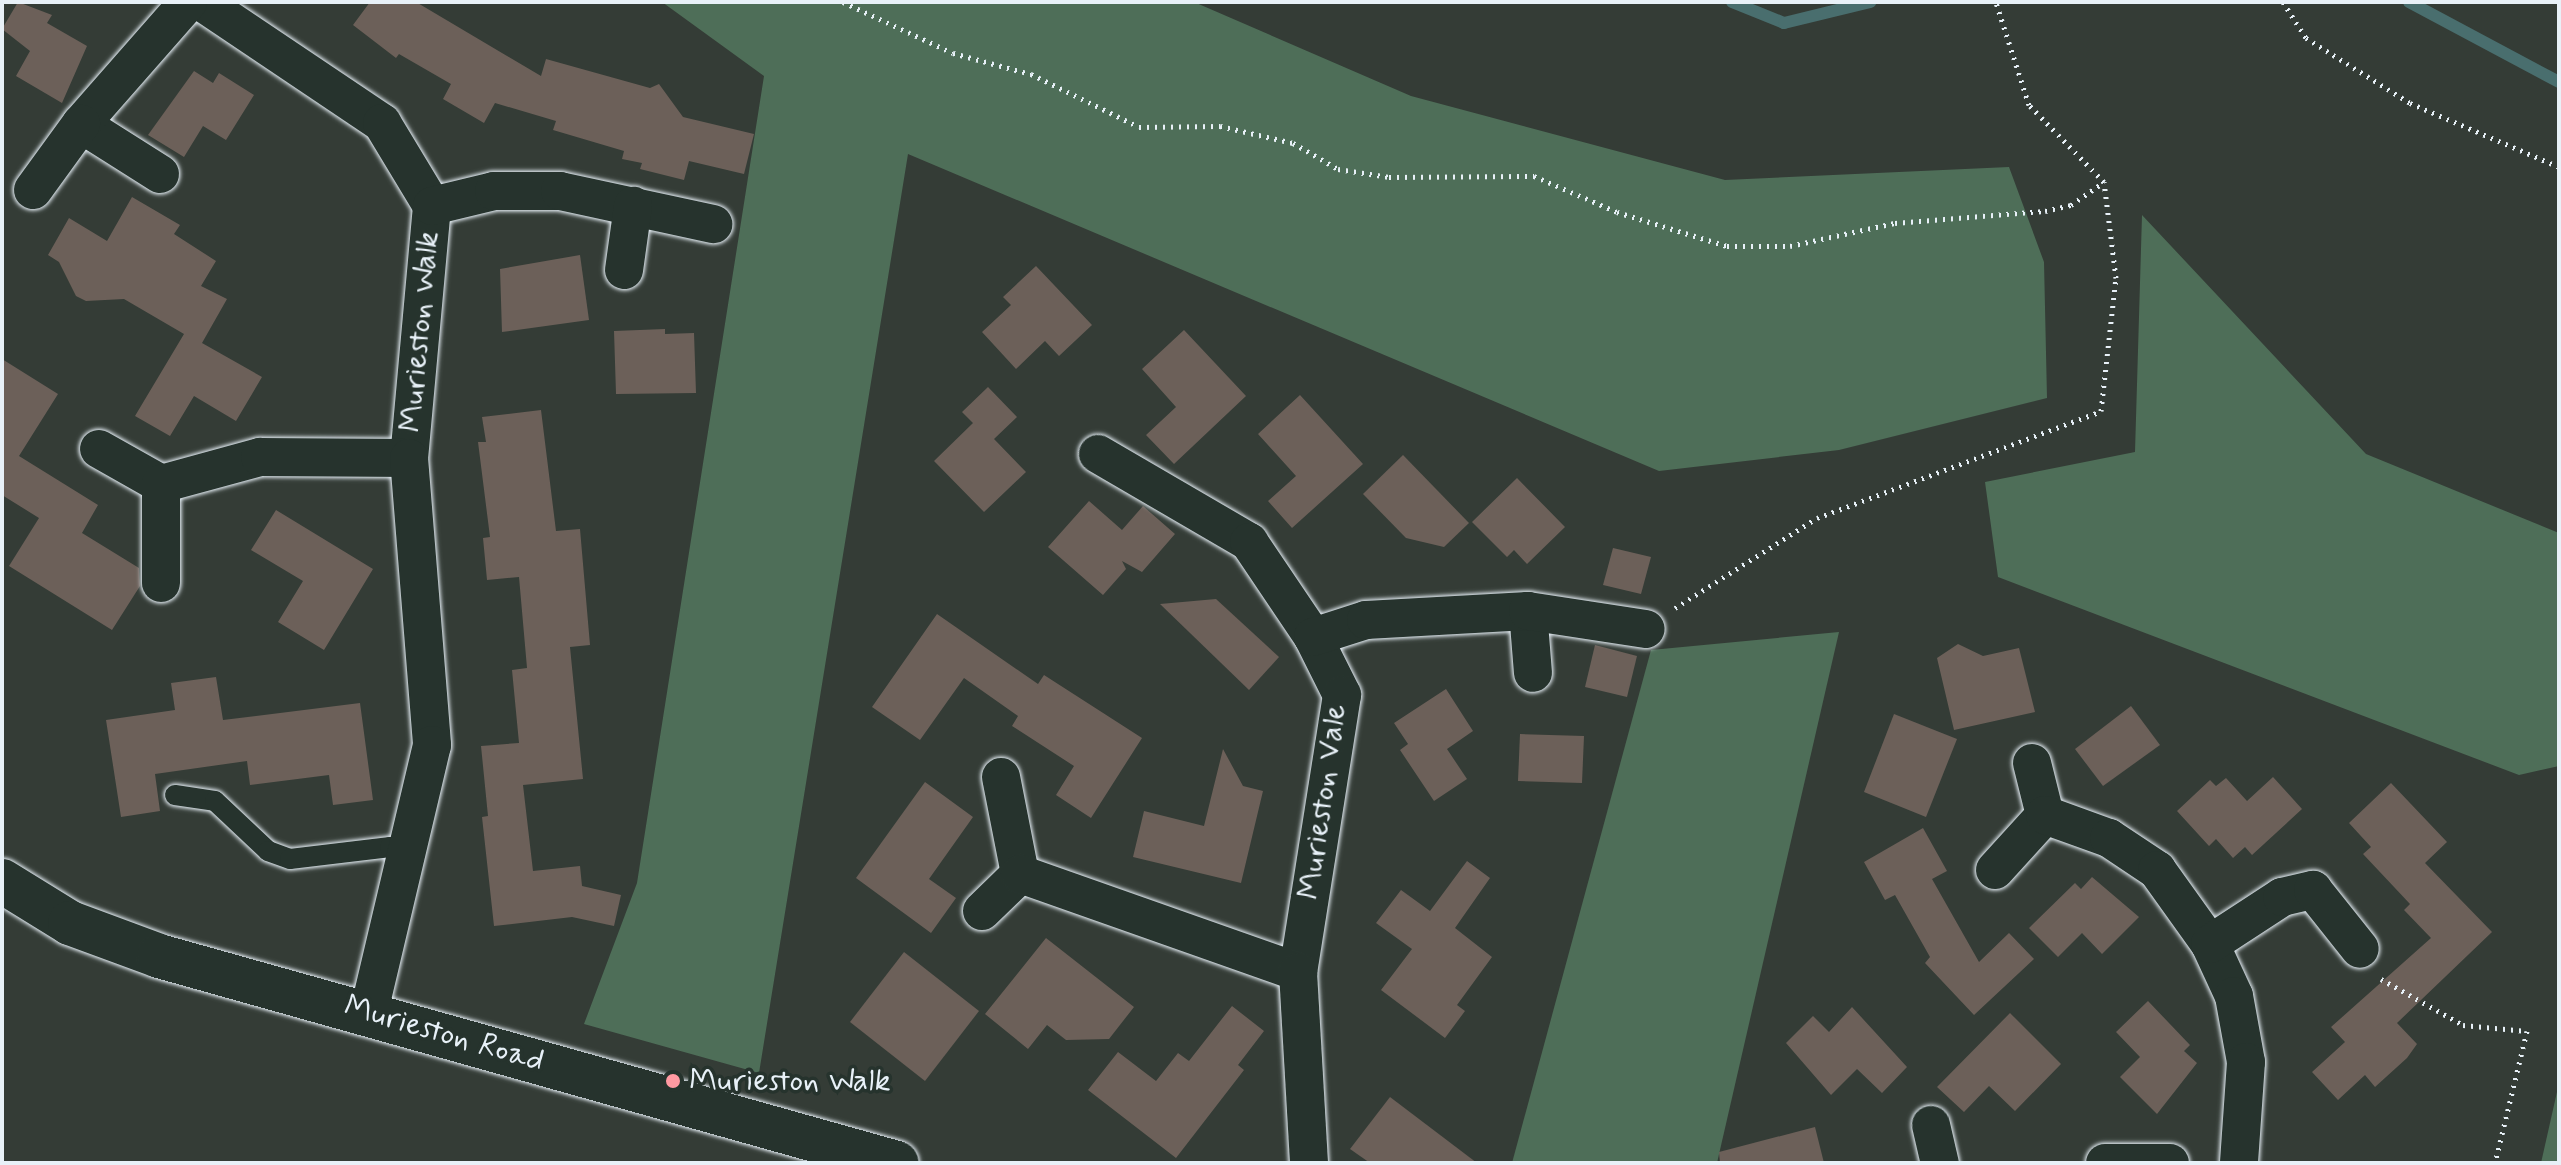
<!DOCTYPE html>
<html>
<head>
<meta charset="utf-8">
<style>
  body { margin:0 }
  #map { position:relative; width:2561px; height:1165px; overflow:hidden; background:#343c36; font-family:Mynerve,sans-serif }
  div>[style] { position:absolute }
  [style*='--x'] { left:calc(var(--x)*1px); top:calc(var(--y)*1px); width:calc(var(--w)*1px); rotate:calc(var(--a)*1deg) }
  .green>* { inset:0; background:#4e6e58 }
  .stream>* { height:12px; margin:-6px; padding:0 6px; transform-origin:6px; border-radius:6px; background:#496e6e }
  .building>* { inset:0; background:#6c6059 }
  .path>* { height:5px; margin-top:-2.5px; transform-origin:0; background:repeating-linear-gradient(90deg,#e8f1f8 0 2px,transparent 0 8px) }
  .roads { filter:drop-shadow(0 0 2px #e8f1f8) drop-shadow(0 0 2px #e8f1f8) }
  .service>* { height:20px; margin:-10px; padding:0 10px; transform-origin:10px; border-radius:10px; background:#26332d }
  .minor>* { height:38px; margin:-19px; padding:0 19px; transform-origin:19px; border-radius:19px; background:#26332d }
  .tertiary>* { height:44px; margin:-22px; padding:0 22px; transform-origin:22px; border-radius:22px; background:#26332d }
  .dots>* { width:22px; height:22px; translate:-50% -50%; box-sizing:border-box; border:4px solid #26332d; border-radius:50% }
  span { translate:-50% -50%; white-space:nowrap; text-align:center; line-height:1.15; -webkit-text-stroke:7px #26332d; paint-order:stroke }
  .street-label { font-size:32px; color:#e8f1f8 }
  .poi-label { font-size:32px; color:#e8f1f8 }
  .left { translate:0 -50%; text-align:left }
  .frame { position:absolute; inset:0; border:4px solid #e8f1f8; pointer-events:none }
</style>
</head>
<body>
<div id="map">
  <div class="green">
    <div style="clip-path:polygon(662px 2px,1194px 2px,1411px 96px,1725px 180px,2009px 167px,2044px 262px,2047px 398px,1839px 450px,1659px 471px,908px 154px,759px 1073px,584px 1024px,637px 883px,764px 76px)"></div>
    <div style="clip-path:polygon(2142px 215px,2366px 454px,2559px 533px,2559px 766px,2519px 775px,1998px 577px,1985px 482px,2135px 452px)"></div>
    <div style="clip-path:polygon(1839px 632px,1717px 1163px,1512px 1163px,1651px 650px)"></div>
    <div style="clip-path:polygon(2559px 1083px,2559px 1163px,2541px 1163px)"></div>
  </div>
  <div class="stream">
    <div style="--x:1732;--y:2;--w:56;--a:22"></div>
    <div style="--x:1784;--y:23;--w:89;--a:-13.7"></div>
    <div style="--x:2409;--y:2;--w:170;--a:28.1"></div>
  </div>
  <div class="building">
    <div style="clip-path:polygon(18px 2px,52px 15px,47px 23px,87px 46px,62px 103px,16px 76px,30px 51px,2px 29px)"></div>
    <div style="clip-path:polygon(370px 2px,416px 2px,541px 76px,546px 59px,650px 88px,659px 84px,683px 117px,754px 134px,744px 174px,689px 161px,684px 180px,640px 169px,642px 163px,622px 159px,624px 151px,553px 130px,556px 121px,495px 103px,484px 123px,443px 99px,451px 84px,399px 54px,396px 58px,353px 25px)"></div>
    <div style="clip-path:polygon(194px 71px,213px 83px,219px 73px,254px 95px,226px 140px,203px 126px,184px 157px,148px 135px)"></div>
    <div style="clip-path:polygon(132px 197px,180px 225px,174px 234px,216px 261px,201px 286px,227px 299px,202px 343px,262px 377px,236px 421px,194px 396px,170px 436px,135px 416px,184px 334px,124px 299px,86px 301px,76px 296px,59px 262px,48px 255px,69px 218px,107px 241px)"></div>
    <div style="clip-path:polygon(580px 255px,589px 320px,502px 332px,500px 269px)"></div>
    <div style="clip-path:polygon(1036px 266px,1092px 325px,1059px 356px,1045px 341px,1016px 369px,982px 332px,1011px 305px,1003px 297px)"></div>
    <div style="clip-path:polygon(665px 329px,665px 334px,694px 333px,696px 393px,616px 394px,614px 331px)"></div>
    <div style="clip-path:polygon(1184px 330px,1246px 396px,1174px 464px,1146px 435px,1176px 407px,1142px 369px)"></div>
    <div style="clip-path:polygon(2px 359px,58px 394px,19px 456px,98px 505px,82px 533px,139px 568px,140px 586px,112px 630px,9px 566px,39px 518px,2px 495px)"></div>
    <div style="clip-path:polygon(988px 387px,1017px 417px,994px 439px,1026px 472px,984px 512px,934px 461px,973px 423px,962px 412px)"></div>
    <div style="clip-path:polygon(1300px 395px,1363px 464px,1292px 528px,1268px 501px,1296px 476px,1258px 434px)"></div>
    <div style="clip-path:polygon(541px 410px,556px 531px,580px 529px,590px 645px,570px 647px,583px 779px,523px 785px,533px 871px,580px 866px,582px 886px,621px 895px,614px 926px,572px 917px,494px 926px,482px 817px,488px 816px,481px 746px,519px 743px,512px 670px,527px 668px,519px 577px,487px 580px,483px 538px,490px 537px,478px 442px,486px 442px,482px 417px)"></div>
    <div style="clip-path:polygon(1403px 455px,1469px 523px,1444px 547px,1406px 538px,1363px 494px)"></div>
    <div style="clip-path:polygon(1517px 478px,1565px 527px,1527px 564px,1514px 550px,1507px 557px,1472px 522px)"></div>
    <div style="clip-path:polygon(1089px 501px,1122px 530px,1143px 506px,1175px 534px,1142px 572px,1122px 561px,1126px 569px,1103px 595px,1048px 547px)"></div>
    <div style="clip-path:polygon(276px 510px,373px 569px,324px 650px,278px 622px,303px 581px,251px 550px)"></div>
    <div style="clip-path:polygon(1613px 548px,1651px 557px,1641px 594px,1603px 585px)"></div>
    <div style="clip-path:polygon(1216px 599px,1279px 657px,1249px 690px,1160px 604px)"></div>
    <div style="clip-path:polygon(937px 614px,1038px 684px,1044px 675px,1142px 738px,1091px 818px,1056px 795px,1074px 766px,1012px 726px,1018px 716px,964px 678px,920px 740px,872px 707px)"></div>
    <div style="clip-path:polygon(1958px 644px,1983px 656px,2019px 648px,2035px 712px,1954px 730px,1937px 658px)"></div>
    <div style="clip-path:polygon(1595px 645px,1637px 656px,1627px 697px,1585px 687px)"></div>
    <div style="clip-path:polygon(216px 677px,223px 720px,360px 703px,373px 800px,333px 805px,329px 775px,250px 785px,247px 761px,155px 774px,160px 811px,121px 817px,106px 720px,175px 710px,171px 683px)"></div>
    <div style="clip-path:polygon(1446px 689px,1473px 731px,1447px 749px,1467px 779px,1434px 801px,1400px 750px,1408px 744px,1394px 723px)"></div>
    <div style="clip-path:polygon(2131px 706px,2160px 745px,2103px 786px,2075px 749px)"></div>
    <div style="clip-path:polygon(1894px 714px,1957px 739px,1926px 817px,1864px 792px)"></div>
    <div style="clip-path:polygon(1520px 734px,1584px 736px,1582px 783px,1518px 781px)"></div>
    <div style="clip-path:polygon(1223px 749px,1243px 786px,1263px 791px,1241px 883px,1133px 857px,1144px 811px,1204px 826px)"></div>
    <div style="clip-path:polygon(2273px 777px,2302px 809px,2252px 855px,2245px 847px,2233px 858px,2216px 839px,2209px 846px,2177px 811px,2210px 780px,2216px 786px,2226px 778px,2247px 801px)"></div>
    <div style="clip-path:polygon(925px 782px,973px 817px,929px 879px,956px 898px,931px 933px,856px 878px)"></div>
    <div style="clip-path:polygon(2391px 783px,2447px 842px,2425px 863px,2492px 932px,2397px 1023px,2417px 1044px,2407px 1058px,2375px 1087px,2365px 1075px,2338px 1100px,2312px 1072px,2345px 1042px,2331px 1027px,2431px 938px,2404px 910px,2410px 904px,2363px 854px,2371px 847px,2349px 823px)"></div>
    <div style="clip-path:polygon(1923px 828px,1947px 871px,1932px 879px,1979px 962px,2009px 933px,2034px 959px,1974px 1015px,1925px 963px,1930px 957px,1895px 895px,1885px 900px,1864px 862px)"></div>
    <div style="clip-path:polygon(1467px 861px,1490px 878px,1455px 928px,1492px 957px,1457px 1005px,1465px 1011px,1445px 1038px,1381px 990px,1412px 949px,1376px 923px,1401px 890px,1430px 911px)"></div>
    <div style="clip-path:polygon(2092px 877px,2139px 917px,2102px 954px,2082px 933px,2058px 957px,2029px 928px,2075px 883px,2081px 889px)"></div>
    <div style="clip-path:polygon(1046px 938px,1134px 1007px,1109px 1039px,1066px 1040px,1047px 1025px,1028px 1049px,985px 1014px)"></div>
    <div style="clip-path:polygon(904px 952px,979px 1011px,925px 1081px,850px 1022px)"></div>
    <div style="clip-path:polygon(2148px 1001px,2190px 1045px,2184px 1051px,2197px 1063px,2157px 1114px,2120px 1077px,2140px 1057px,2116px 1032px)"></div>
    <div style="clip-path:polygon(1232px 1006px,1264px 1031px,1238px 1065px,1244px 1070px,1176px 1158px,1088px 1090px,1118px 1052px,1156px 1081px,1178px 1053px,1189px 1061px)"></div>
    <div style="clip-path:polygon(1852px 1007px,1907px 1067px,1882px 1093px,1857px 1069px,1831px 1095px,1786px 1043px,1813px 1016px,1829px 1032px)"></div>
    <div style="clip-path:polygon(2010px 1013px,2061px 1064px,2015px 1111px,1989px 1086px,1964px 1112px,1937px 1087px)"></div>
    <div style="clip-path:polygon(1390px 1097px,1477px 1163px,1370px 1163px,1350px 1149px)"></div>
    <div style="clip-path:polygon(1815px 1127px,1824px 1163px,1720px 1163px,1719px 1152px)"></div>
  </div>
  <div class="path">
    <div style="--x:843;--y:2;--w:121;--a:24.9"></div>
    <div style="--x:953;--y:53;--w:81;--a:15.1"></div>
    <div style="--x:1031;--y:74;--w:120;--a:26.1"></div>
    <div style="--x:1139;--y:127;--w:81;--a:-0.7"></div>
    <div style="--x:1220;--y:126;--w:75;--a:13.1"></div>
    <div style="--x:1293;--y:143;--w:52;--a:30"></div>
    <div style="--x:1338;--y:169;--w:52;--a:8.9"></div>
    <div style="--x:1389;--y:177;--w:145;--a:-0.4"></div>
    <div style="--x:1534;--y:176;--w:90;--a:23.4"></div>
    <div style="--x:1617;--y:212;--w:115;--a:17.2"></div>
    <div style="--x:1727;--y:246;--w:63;--a:0"></div>
    <div style="--x:1790;--y:246;--w:107;--a:-12.4"></div>
    <div style="--x:1895;--y:223;--w:150;--a:-4.6"></div>
    <div style="--x:2045;--y:211;--w:27;--a:-13"></div>
    <div style="--x:2071;--y:205;--w:40;--a:-34.9"></div>
    <div style="--x:2283;--y:2;--w:43;--a:57.4"></div>
    <div style="--x:2306;--y:38;--w:123;--a:32"></div>
    <div style="--x:2410;--y:103;--w:162;--a:23.2"></div>
    <div style="--x:1675;--y:608;--w:168;--a:-32.4"></div>
    <div style="--x:1817;--y:518;--w:303;--a:-20.6"></div>
    <div style="--x:2101;--y:411;--w:134;--a:-83.6"></div>
    <div style="--x:2116;--y:278;--w:97;--a:-97.1"></div>
    <div style="--x:2104;--y:182;--w:107;--a:-134.2"></div>
    <div style="--x:2029;--y:105;--w:108;--a:-107.8"></div>
    <div style="--x:2381;--y:979;--w:94;--a:29.3"></div>
    <div style="--x:2463;--y:1025;--w:64;--a:5.4"></div>
    <div style="--x:2527;--y:1031;--w:136;--a:103.6"></div>
  </div>
  <div class="roads">
    <div class="service">
      <div style="--x:175;--y:795;--w:40;--a:8.5"></div>
      <div style="--x:215;--y:801;--w:73;--a:43.3"></div>
      <div style="--x:268;--y:851;--w:23;--a:20"></div>
      <div style="--x:290;--y:859;--w:101;--a:-6.8"></div>
      <div style="--x:390;--y:847;--w:17;--a:13"></div>
    </div>
    <div class="minor">
      <div style="--x:202;--y:2;--w:217;--a:33.9"></div>
      <div style="--x:382;--y:123;--w:97;--a:58.9"></div>
      <div style="--x:432;--y:206;--w:253;--a:95.2"></div>
      <div style="--x:160;--y:174;--w:93;--a:-147.7"></div>
      <div style="--x:81;--y:124;--w:162;--a:-48.7"></div>
      <div style="--x:33;--y:190;--w:82;--a:-54"></div>
      <div style="--x:432;--y:206;--w:64;--a:-13.6"></div>
      <div style="--x:494;--y:191;--w:66;--a:0"></div>
      <div style="--x:560;--y:191;--w:157;--a:12.2"></div>
      <div style="--x:624;--y:270;--w:65;--a:-82"></div>
      <div style="--x:99;--y:449;--w:71;--a:29.4"></div>
      <div style="--x:161;--y:484;--w:103;--a:-15.3"></div>
      <div style="--x:260;--y:457;--w:149;--a:0.4"></div>
      <div style="--x:409;--y:458;--w:288;--a:85.4"></div>
      <div style="--x:432;--y:745;--w:274;--a:103.3"></div>
      <div style="--x:1098;--y:454;--w:175;--a:30.2"></div>
      <div style="--x:1249;--y:542;--w:115;--a:56"></div>
      <div style="--x:1313;--y:637;--w:65;--a:63.4"></div>
      <div style="--x:1342;--y:695;--w:280;--a:99"></div>
      <div style="--x:161;--y:583;--w:99;--a:-90"></div>
      <div style="--x:1528;--y:611;--w:62;--a:85.4"></div>
      <div style="--x:1313;--y:637;--w:56;--a:-17.8"></div>
      <div style="--x:1366;--y:620;--w:162;--a:-3.2"></div>
      <div style="--x:1528;--y:611;--w:119;--a:8.7"></div>
      <div style="--x:2032;--y:763;--w:54;--a:76"></div>
      <div style="--x:1001;--y:777;--w:99;--a:78.9"></div>
      <div style="--x:1995;--y:870;--w:74;--a:-47.7"></div>
      <div style="--x:2045;--y:815;--w:68;--a:19.8"></div>
      <div style="--x:2109;--y:838;--w:58;--a:33.7"></div>
      <div style="--x:2157;--y:870;--w:91;--a:54.4"></div>
      <div style="--x:2210;--y:944;--w:57;--a:65.2"></div>
      <div style="--x:2234;--y:996;--w:67;--a:79.7"></div>
      <div style="--x:2246;--y:1062;--w:101;--a:94"></div>
      <div style="--x:982;--y:911;--w:53;--a:-44.2"></div>
      <div style="--x:1020;--y:874;--w:295;--a:19.4"></div>
      <div style="--x:1298;--y:972;--w:191;--a:86.7"></div>
      <div style="--x:2210;--y:944;--w:86;--a:-33.1"></div>
      <div style="--x:2282;--y:897;--w:32;--a:-13"></div>
      <div style="--x:2313;--y:890;--w:75;--a:51.5"></div>
      <div style="--x:1931;--y:1125;--w:39;--a:77"></div>
      <div style="--x:2105;--y:1163;--w:65;--a:0"></div>
    </div>
    <div class="tertiary">
      <div style="--x:2;--y:881;--w:80;--a:31.7"></div>
      <div style="--x:70;--y:923;--w:95;--a:20.3"></div>
      <div style="--x:159;--y:956;--w:766;--a:15.67"></div>
    </div>
  </div>
  <div class="dots">
    <div style="left:673px;top:1081px;background:#ff9aa2"></div>
  </div>
  <div class="street-label">
    <span style="left:420px;top:332px;rotate:-85deg">Murieston Walk</span>
    <span style="left:1323px;top:802px;rotate:-82deg">Murieston Vale</span>
    <span style="left:444px;top:1034px;rotate:16deg">Murieston Road</span>
  </div>
  <div class="poi-label">
    <span class="left" style="left:689px;top:1081px">Murieston Walk</span>
  </div>
  <div class="frame"></div>
</div>
</body>
</html>
